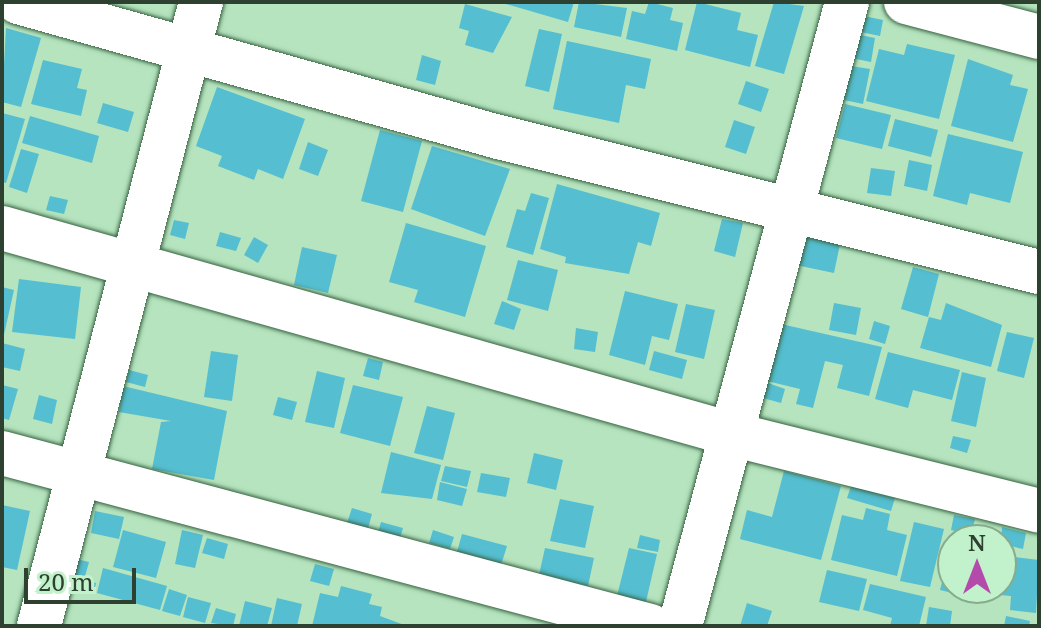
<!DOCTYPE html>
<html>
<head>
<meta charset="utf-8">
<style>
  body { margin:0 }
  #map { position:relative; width:1041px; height:628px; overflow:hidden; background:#b5e4be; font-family:"Noto Serif",serif }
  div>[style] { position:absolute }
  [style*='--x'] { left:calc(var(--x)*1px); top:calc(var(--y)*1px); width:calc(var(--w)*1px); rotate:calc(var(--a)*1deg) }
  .building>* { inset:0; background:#55bed0 }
  .roads { filter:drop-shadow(0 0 2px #366140) drop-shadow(0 0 2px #366140) }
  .minor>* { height:44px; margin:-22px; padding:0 22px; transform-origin:22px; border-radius:22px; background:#fff }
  span { translate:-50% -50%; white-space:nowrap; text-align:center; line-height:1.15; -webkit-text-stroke:7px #c2f2cb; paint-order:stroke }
  .frame { position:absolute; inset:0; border:4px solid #2e4131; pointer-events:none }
  .north { position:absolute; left:937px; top:524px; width:80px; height:80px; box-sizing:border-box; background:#c2f2cb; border:2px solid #87ab8d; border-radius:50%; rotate:0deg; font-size:22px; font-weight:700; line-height:32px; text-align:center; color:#2e4131 }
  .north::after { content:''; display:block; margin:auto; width:28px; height:36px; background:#b44aac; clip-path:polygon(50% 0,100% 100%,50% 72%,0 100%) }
  .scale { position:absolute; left:24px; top:568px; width:112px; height:36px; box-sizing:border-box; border:4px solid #2e4131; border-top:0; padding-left:10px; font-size:24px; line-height:28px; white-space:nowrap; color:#2e4131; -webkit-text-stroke:6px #c2f2cb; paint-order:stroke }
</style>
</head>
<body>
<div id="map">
  <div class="building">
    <div style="clip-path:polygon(499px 2px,574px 2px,568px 22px)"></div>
    <div style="clip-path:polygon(579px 2px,627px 8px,621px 37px,574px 27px)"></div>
    <div style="clip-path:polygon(649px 2px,673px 8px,670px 20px,683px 23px,677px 51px,626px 39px,632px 11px,645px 14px)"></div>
    <div style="clip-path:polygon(697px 2px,741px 13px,737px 30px,758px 35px,750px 67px,685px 50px)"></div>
    <div style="clip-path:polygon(774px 2px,804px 6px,784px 74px,755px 66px)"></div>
    <div style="clip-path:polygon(465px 4px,512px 17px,493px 53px,465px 45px,469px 31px,459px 28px)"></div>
    <div style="clip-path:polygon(859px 15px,883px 20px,880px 36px,856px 31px)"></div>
    <div style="clip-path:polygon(6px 28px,41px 38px,21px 107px,2px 102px)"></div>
    <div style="clip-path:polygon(539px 29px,562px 34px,549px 92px,525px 86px)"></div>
    <div style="clip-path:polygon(855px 34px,875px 38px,871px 62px,851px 58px)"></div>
    <div style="clip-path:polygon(567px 41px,651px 59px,645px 89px,626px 85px,619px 123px,553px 109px)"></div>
    <div style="clip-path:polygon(907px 44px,955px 55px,939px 119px,866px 101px,879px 49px,904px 55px)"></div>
    <div style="clip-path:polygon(422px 55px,441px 61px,435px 85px,416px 80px)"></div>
    <div style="clip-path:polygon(968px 59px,1013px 75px,1010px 85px,1028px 89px,1013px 142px,951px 126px)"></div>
    <div style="clip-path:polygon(43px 60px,82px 69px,77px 88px,87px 90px,81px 116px,31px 104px)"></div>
    <div style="clip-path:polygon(845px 65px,870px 69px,863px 104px,839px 99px)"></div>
    <div style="clip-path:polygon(746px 81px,769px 89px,761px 112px,738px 104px)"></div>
    <div style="clip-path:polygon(217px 87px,305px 119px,283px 179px,258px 169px,254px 180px,218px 166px,222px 156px,196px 146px)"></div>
    <div style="clip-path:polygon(103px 103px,134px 112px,128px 132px,97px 123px)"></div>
    <div style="clip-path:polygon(845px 104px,891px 115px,882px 149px,836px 138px)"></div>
    <div style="clip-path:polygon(2px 113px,25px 119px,6px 183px,2px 182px)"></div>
    <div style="clip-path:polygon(30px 116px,99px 136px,92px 163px,22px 143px)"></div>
    <div style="clip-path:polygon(895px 119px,938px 130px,931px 157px,888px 146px)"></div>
    <div style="clip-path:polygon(734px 120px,755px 127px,746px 154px,725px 147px)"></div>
    <div style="clip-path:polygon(380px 130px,422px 141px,403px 212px,361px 201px)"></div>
    <div style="clip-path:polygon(948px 134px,1023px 152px,1010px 203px,970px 193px,967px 205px,933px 196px)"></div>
    <div style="clip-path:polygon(308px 142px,328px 150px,318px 176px,299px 169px)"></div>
    <div style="clip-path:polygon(432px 146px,510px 169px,485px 236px,411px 209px)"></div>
    <div style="clip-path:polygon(21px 149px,39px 154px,27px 193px,9px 187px)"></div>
    <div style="clip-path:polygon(909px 160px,932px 165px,927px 191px,904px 186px)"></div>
    <div style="clip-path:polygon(871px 168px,895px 171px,891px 196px,867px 193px)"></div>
    <div style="clip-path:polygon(557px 184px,660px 213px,651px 246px,638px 242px,629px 274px,565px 263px,566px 257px,540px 249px)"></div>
    <div style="clip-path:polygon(531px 193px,549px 198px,533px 255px,506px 247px,517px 209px,525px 211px)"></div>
    <div style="clip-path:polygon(50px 196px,68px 200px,64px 214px,46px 210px)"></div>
    <div style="clip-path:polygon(722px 219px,743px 223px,735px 257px,714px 251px)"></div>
    <div style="clip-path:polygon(174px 220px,189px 223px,185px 239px,170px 235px)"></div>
    <div style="clip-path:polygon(406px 223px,486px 246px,465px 317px,414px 302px,418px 290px,389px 282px)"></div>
    <div style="clip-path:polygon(220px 232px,241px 238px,236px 251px,216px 246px)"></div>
    <div style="clip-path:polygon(797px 235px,840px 244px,834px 273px,791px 264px)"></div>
    <div style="clip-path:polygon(254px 237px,268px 245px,258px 263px,244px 255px)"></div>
    <div style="clip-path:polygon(302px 247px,337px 255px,328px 293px,294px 285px)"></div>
    <div style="clip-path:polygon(518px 260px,558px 270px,548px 311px,507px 300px)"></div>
    <div style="clip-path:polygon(913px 267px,939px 274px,928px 317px,901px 309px)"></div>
    <div style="clip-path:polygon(19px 279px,81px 287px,75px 339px,12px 332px)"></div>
    <div style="clip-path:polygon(2px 287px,14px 290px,3px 339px,2px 339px)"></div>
    <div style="clip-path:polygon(625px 291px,678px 304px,669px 340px,652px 336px,645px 365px,609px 355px)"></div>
    <div style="clip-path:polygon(502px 301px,521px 309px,514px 330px,494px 324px)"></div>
    <div style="clip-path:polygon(834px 303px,861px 308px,856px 335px,829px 330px)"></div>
    <div style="clip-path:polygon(946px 303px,1002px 325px,991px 367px,920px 348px,929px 317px,941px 320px)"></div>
    <div style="clip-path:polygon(686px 304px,715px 310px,704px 359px,675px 352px)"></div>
    <div style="clip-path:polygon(874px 321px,890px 326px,885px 344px,869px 339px)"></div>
    <div style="clip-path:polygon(781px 324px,882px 347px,869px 396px,837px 388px,843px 365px,825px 361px,813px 408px,796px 404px,800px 389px,767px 381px)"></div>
    <div style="clip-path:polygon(576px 328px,598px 332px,595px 352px,574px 349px)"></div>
    <div style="clip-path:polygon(1007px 332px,1034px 338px,1024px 378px,997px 371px)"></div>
    <div style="clip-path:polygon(2px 343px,25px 349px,20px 371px,2px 367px)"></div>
    <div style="clip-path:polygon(211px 351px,238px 355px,232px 401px,204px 397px)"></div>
    <div style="clip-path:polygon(654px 351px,687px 360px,682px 379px,649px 370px)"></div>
    <div style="clip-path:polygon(888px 352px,960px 370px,952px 400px,913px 390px,908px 408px,875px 399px)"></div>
    <div style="clip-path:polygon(368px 358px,383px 362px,379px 380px,363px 376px)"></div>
    <div style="clip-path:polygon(129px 370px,148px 375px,145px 387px,126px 382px)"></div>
    <div style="clip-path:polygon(317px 371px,345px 378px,334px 428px,305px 422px)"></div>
    <div style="clip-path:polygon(962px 372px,986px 378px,976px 427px,951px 421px)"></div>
    <div style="clip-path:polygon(768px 383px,785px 389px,781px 403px,763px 398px)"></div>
    <div style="clip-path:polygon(2px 385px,18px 389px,9px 420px,2px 418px)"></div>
    <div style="clip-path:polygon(353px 385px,403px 397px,390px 446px,340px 433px)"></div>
    <div style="clip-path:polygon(123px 386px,227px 411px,214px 480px,152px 469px,161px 422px,171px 421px,119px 412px)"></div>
    <div style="clip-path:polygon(39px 395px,57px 400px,52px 424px,33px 419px)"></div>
    <div style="clip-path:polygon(278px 397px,297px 402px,292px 420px,273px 415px)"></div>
    <div style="clip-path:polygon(427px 406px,455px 413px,443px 460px,414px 453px)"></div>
    <div style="clip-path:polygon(953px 436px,971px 440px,967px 453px,950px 448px)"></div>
    <div style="clip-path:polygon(391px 452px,441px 465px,432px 499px,381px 493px)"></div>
    <div style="clip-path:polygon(534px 453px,563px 460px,556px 490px,527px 483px)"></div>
    <div style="clip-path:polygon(445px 466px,471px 471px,467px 487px,441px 481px)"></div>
    <div style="clip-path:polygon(784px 471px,841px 486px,821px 560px,740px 539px,747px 510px,772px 517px)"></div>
    <div style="clip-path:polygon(481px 473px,510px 478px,506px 497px,477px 492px)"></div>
    <div style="clip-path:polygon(440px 482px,467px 489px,462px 506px,437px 500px)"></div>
    <div style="clip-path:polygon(851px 486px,895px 498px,891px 511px,847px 498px)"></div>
    <div style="clip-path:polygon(560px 499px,594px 506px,585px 548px,550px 541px)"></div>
    <div style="clip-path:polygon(2px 505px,30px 511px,17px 570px,2px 567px)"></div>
    <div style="clip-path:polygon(352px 508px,372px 514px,367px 532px,346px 526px)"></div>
    <div style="clip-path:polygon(866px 508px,890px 514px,887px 530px,907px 535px,897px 576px,831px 560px,842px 515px,863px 520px)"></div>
    <div style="clip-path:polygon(95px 511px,124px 517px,119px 539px,91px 533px)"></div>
    <div style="clip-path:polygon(954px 515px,975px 519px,971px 535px,951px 530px)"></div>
    <div style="clip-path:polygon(381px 522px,403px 528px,399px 541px,377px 536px)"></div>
    <div style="clip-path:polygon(914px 522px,944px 529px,930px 587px,900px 581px)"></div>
    <div style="clip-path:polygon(1002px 527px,1026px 533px,1023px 549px,1001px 544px)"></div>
    <div style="clip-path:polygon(123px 530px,166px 542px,156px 578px,113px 567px)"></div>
    <div style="clip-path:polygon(182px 530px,203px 535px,195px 568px,175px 564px)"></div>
    <div style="clip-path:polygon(433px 530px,454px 537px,450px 549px,429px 543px)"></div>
    <div style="clip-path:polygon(462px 534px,507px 546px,501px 565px,457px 552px)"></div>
    <div style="clip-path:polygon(640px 535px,660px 540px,658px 552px,637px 548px)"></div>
    <div style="clip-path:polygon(207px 538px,228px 544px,224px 559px,202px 553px)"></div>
    <div style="clip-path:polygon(952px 544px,953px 588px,971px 588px,969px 597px,940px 590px)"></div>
    <div style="clip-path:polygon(545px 548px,594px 558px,588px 586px,539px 575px)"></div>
    <div style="clip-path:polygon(629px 548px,657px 554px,645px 606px,616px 600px)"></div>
    <div style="clip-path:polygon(68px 557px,89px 562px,84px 580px,96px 583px,94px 593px,74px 588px,77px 577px,63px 574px)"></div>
    <div style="clip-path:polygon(1015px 557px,1039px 560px,1036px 613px,1010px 610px,1011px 596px,1000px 595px,1004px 567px,1014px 568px)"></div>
    <div style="clip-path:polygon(315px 564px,334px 569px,329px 586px,310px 581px)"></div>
    <div style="clip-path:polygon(103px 568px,167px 586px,160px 610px,97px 593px)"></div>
    <div style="clip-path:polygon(827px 570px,867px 579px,859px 611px,819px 602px)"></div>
    <div style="clip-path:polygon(870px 584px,926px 597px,919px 626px,890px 626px,892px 618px,863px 610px)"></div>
    <div style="clip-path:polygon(341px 586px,372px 594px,369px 604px,382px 607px,380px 616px,407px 626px,312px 626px,320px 593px,338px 597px)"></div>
    <div style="clip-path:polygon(169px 589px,187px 595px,180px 616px,162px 611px)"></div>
    <div style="clip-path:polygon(188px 597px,211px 603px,205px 623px,183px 617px)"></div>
    <div style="clip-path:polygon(277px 598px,302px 604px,297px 626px,271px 626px)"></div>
    <div style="clip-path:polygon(245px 601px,272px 608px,267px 626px,239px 626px)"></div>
    <div style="clip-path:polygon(747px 603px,772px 611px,767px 626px,740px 626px)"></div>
    <div style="clip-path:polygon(929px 607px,952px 611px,950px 626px,926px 626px)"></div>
    <div style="clip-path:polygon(216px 608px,236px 614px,233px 626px,211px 623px)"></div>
    <div style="clip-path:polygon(1006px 616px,1030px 621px,1029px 626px,1004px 626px)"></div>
  </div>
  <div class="roads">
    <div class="minor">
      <div style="--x:18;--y:2;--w:500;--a:15.7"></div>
      <div style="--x:499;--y:137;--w:557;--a:14.04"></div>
      <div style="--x:906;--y:2;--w:138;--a:14.7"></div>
      <div style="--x:2;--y:228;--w:758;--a:15.78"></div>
      <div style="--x:731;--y:434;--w:317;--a:14"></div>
      <div style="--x:2;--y:453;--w:671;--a:14.95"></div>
      <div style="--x:39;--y:626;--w:645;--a:-75.45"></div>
      <div style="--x:680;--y:626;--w:646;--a:-75.02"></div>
    </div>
  </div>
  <div class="frame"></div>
  <div class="north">N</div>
  <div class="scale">20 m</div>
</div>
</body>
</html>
